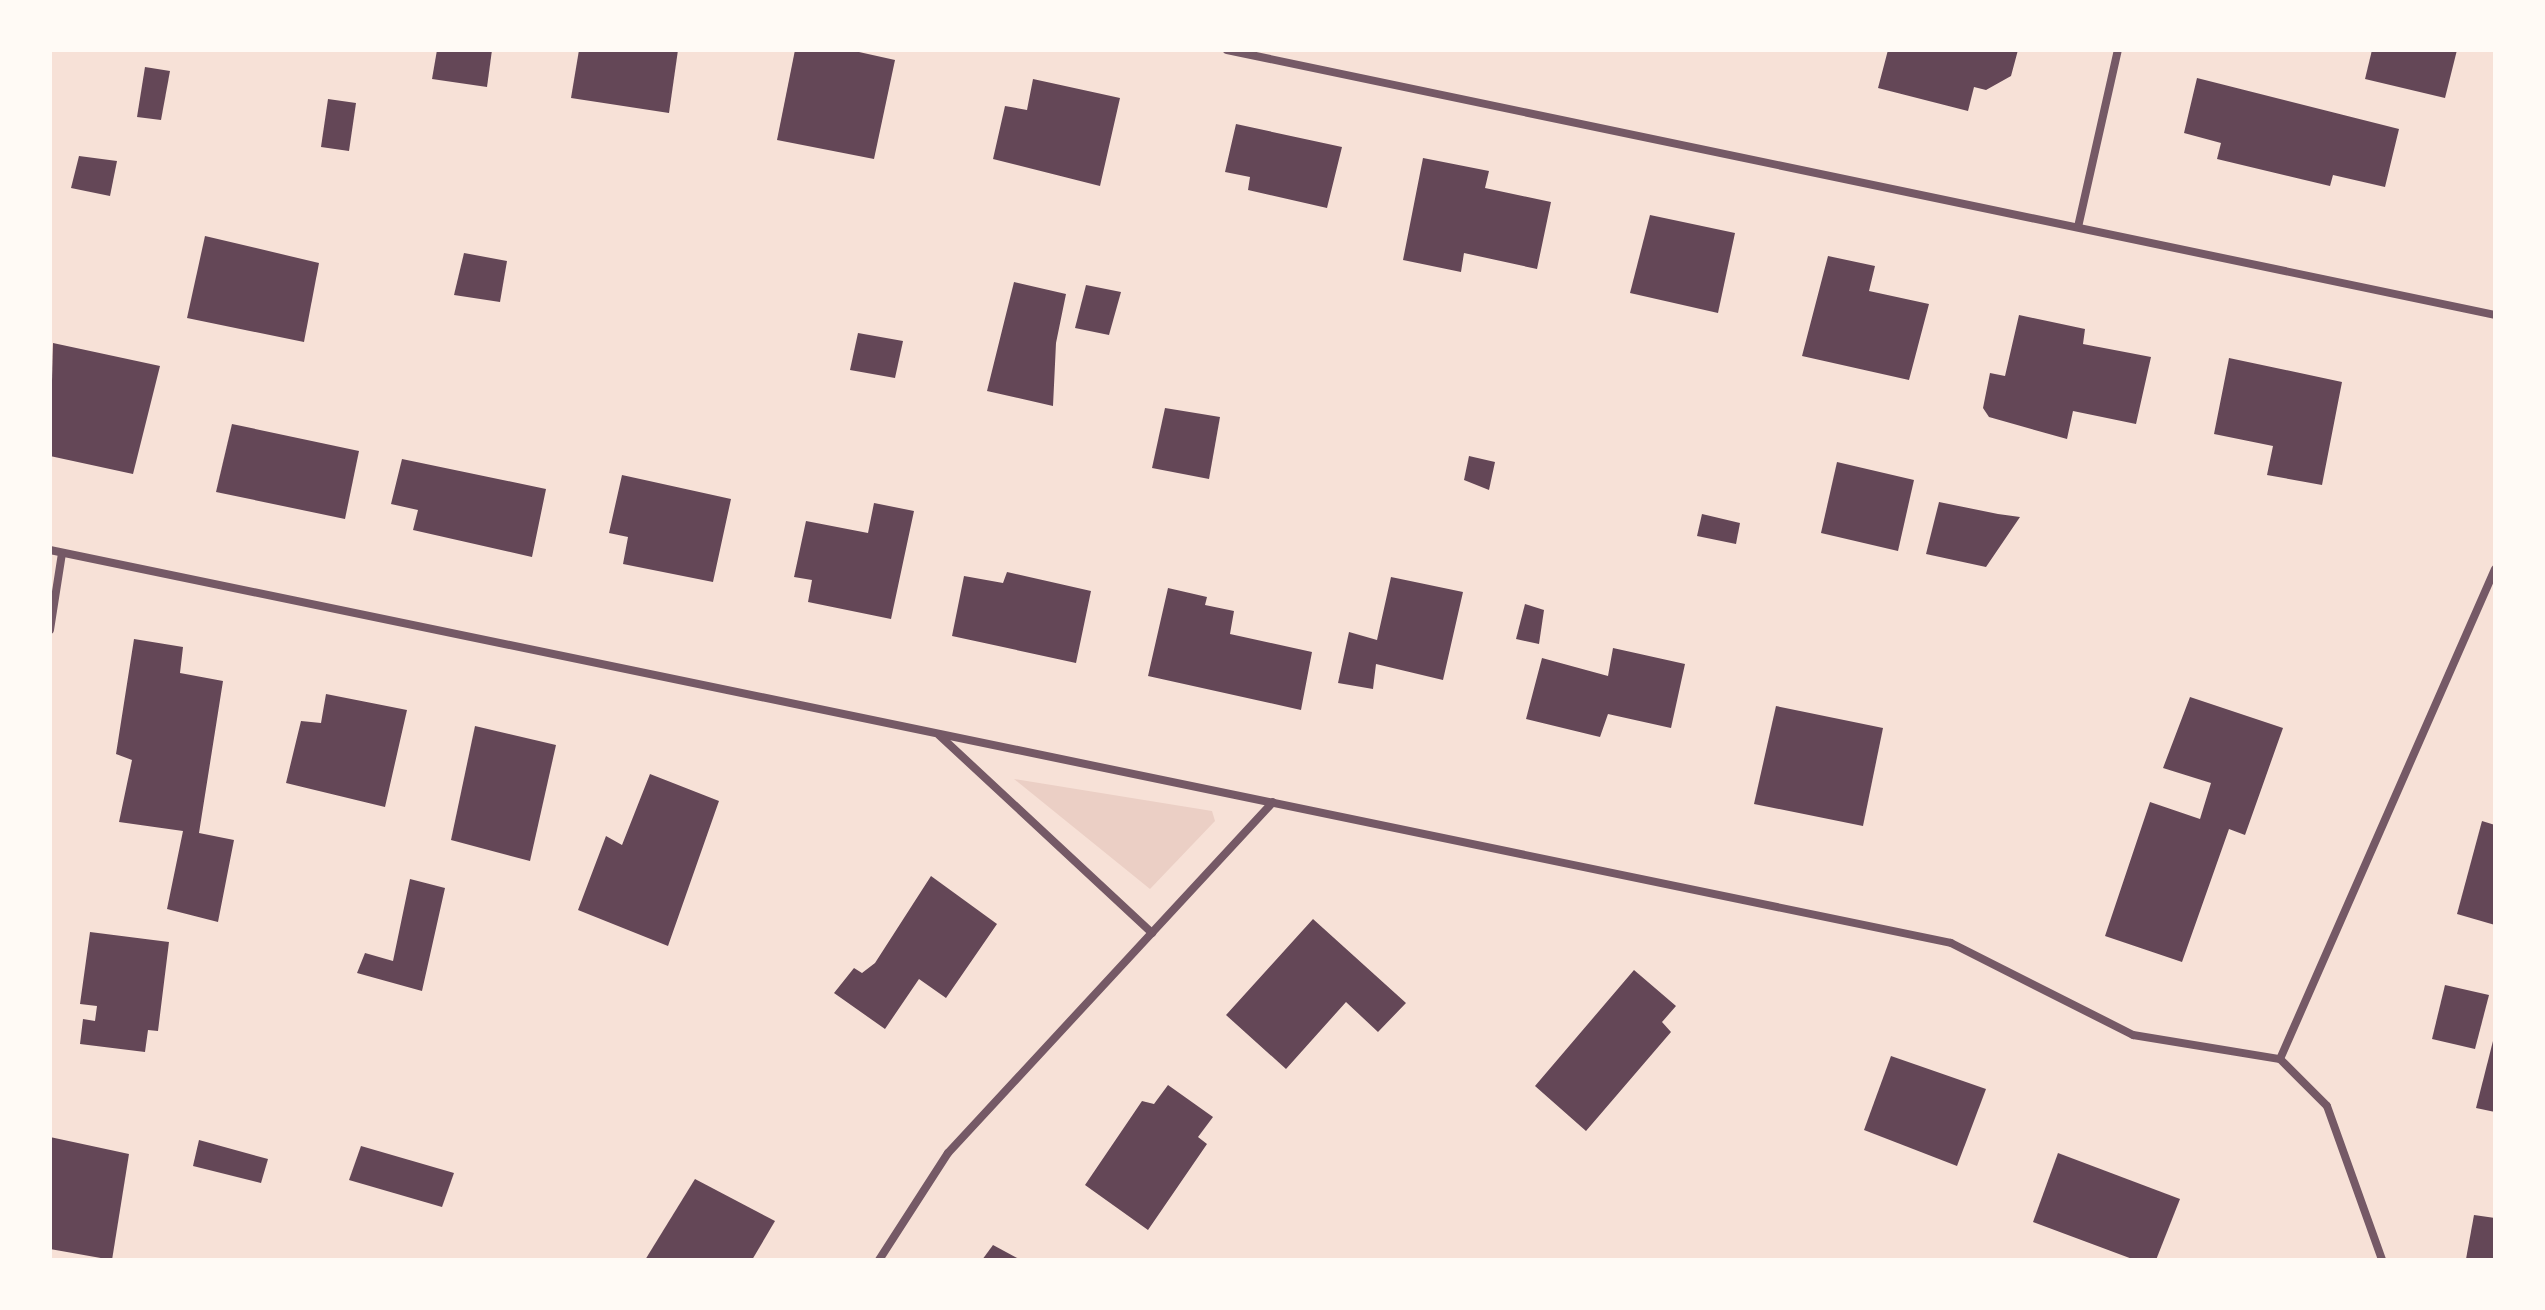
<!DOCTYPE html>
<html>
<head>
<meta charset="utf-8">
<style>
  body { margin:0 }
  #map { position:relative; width:2545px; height:1310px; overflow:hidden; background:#f7e1d7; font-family:Lora,serif }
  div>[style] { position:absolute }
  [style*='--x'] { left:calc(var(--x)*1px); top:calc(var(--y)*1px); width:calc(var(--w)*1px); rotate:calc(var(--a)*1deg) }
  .green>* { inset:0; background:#ebcfc5 }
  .building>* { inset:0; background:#644757 }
  .minor>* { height:8px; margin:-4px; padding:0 4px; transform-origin:4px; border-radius:4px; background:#755966 }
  span { translate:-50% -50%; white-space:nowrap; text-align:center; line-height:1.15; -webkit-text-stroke:6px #fffaf5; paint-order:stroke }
  .frame { position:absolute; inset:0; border:52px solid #fffaf5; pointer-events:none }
</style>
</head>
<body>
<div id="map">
  <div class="green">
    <div style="clip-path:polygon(1014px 779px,1212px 811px,1215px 821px,1150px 889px)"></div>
  </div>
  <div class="building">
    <div style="clip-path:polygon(437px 50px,492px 50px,487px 87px,432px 79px)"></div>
    <div style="clip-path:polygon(579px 50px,678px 50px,669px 113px,571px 98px)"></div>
    <div style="clip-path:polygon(795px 50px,850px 50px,895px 60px,874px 159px,777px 140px)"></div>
    <div style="clip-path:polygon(1888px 50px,2018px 50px,2011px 76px,1986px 90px,1974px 87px,1968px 111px,1878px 88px)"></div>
    <div style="clip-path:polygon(2372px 50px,2457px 50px,2445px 98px,2365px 79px)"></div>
    <div style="clip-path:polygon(145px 67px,170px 71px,161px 120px,137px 117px)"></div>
    <div style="clip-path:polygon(2197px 78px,2399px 129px,2385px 187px,2333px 175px,2330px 186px,2217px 159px,2221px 143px,2184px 133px)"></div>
    <div style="clip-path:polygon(1033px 79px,1120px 98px,1100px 186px,993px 159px,1005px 106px,1027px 110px)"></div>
    <div style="clip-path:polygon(328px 99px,356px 103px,349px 151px,321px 147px)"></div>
    <div style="clip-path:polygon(1236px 124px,1342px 147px,1327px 208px,1248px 190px,1250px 177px,1225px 172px)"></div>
    <div style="clip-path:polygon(79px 156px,117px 161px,110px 196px,71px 188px)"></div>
    <div style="clip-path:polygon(1423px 158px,1489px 171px,1485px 188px,1551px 202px,1537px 269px,1464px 253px,1461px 272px,1403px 260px)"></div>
    <div style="clip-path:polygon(1650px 215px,1735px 233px,1718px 313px,1630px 293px)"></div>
    <div style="clip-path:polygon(205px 236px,319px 263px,304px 342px,187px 318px)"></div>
    <div style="clip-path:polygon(464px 253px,507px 261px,500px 302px,454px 295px)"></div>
    <div style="clip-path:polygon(1828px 256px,1875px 266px,1869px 291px,1929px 304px,1909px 380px,1802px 356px)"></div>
    <div style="clip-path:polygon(1014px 282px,1066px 294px,1056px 343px,1053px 406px,987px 391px)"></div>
    <div style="clip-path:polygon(1086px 285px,1121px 292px,1109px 335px,1075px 328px)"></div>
    <div style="clip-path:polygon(2019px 315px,2085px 329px,2083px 344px,2151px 357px,2136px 424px,2073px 411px,2067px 439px,1989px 417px,1983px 408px,1990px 373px,2005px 376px)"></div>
    <div style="clip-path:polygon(858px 333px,903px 341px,895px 378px,850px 370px)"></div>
    <div style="clip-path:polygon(53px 343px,160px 366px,133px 474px,50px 456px)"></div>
    <div style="clip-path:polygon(2229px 358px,2342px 382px,2322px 485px,2267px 475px,2273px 446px,2214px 434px)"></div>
    <div style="clip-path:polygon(1165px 408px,1220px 417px,1209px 479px,1152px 468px)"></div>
    <div style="clip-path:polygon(232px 424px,359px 451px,345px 519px,216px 492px)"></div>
    <div style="clip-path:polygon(1469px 456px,1495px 462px,1489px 490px,1464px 480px)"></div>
    <div style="clip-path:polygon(402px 459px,546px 489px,532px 557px,413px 530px,418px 510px,391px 504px)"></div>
    <div style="clip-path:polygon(1837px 462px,1914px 480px,1898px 551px,1821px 533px)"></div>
    <div style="clip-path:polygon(622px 475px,731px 499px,713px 582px,623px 564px,628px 537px,609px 533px)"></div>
    <div style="clip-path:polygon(1939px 502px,1998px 514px,2020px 517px,1986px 567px,1926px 554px)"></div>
    <div style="clip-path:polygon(874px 503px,914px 511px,891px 619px,808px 602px,812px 580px,794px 577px,806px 521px,868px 533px)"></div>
    <div style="clip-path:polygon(1702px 514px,1740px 523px,1736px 544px,1697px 536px)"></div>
    <div style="clip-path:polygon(1007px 572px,1091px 591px,1076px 663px,952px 636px,964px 576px,1003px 583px)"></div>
    <div style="clip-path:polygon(1391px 577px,1463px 592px,1443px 680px,1376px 664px,1373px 689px,1338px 683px,1349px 632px,1377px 640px)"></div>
    <div style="clip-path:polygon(1168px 588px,1207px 597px,1205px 605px,1234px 611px,1230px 634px,1312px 652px,1301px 710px,1148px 676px)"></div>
    <div style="clip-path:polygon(1525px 604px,1544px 610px,1539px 644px,1516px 639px)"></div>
    <div style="clip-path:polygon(134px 639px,183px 647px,180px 673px,223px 681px,199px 833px,234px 840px,218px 922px,167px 909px,183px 831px,119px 822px,132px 760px,116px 754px)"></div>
    <div style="clip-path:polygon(1613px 648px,1685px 664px,1671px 728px,1608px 714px,1600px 737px,1526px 719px,1542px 658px,1608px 676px)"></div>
    <div style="clip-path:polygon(326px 694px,407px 710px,385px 807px,286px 783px,301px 721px,321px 723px)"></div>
    <div style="clip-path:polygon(2190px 697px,2283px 728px,2245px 835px,2229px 829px,2182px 962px,2105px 936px,2150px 802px,2200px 819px,2211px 783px,2163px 768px)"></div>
    <div style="clip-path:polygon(1776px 706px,1883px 728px,1863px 826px,1754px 804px)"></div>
    <div style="clip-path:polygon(475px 726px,556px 745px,530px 861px,451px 840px)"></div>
    <div style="clip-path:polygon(650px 774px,719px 801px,668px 946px,578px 910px,606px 836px,622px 845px)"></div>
    <div style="clip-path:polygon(2482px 821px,2495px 825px,2495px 925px,2457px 914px)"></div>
    <div style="clip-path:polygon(931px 876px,997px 924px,946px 998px,919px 979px,885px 1029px,834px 993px,854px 968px,862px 973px,875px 963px)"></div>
    <div style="clip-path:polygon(410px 879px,445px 888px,422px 991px,357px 973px,365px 953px,393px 961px)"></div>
    <div style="clip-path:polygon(1313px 919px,1406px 1003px,1378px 1032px,1346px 1002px,1286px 1069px,1226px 1015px)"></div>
    <div style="clip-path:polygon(90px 932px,169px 942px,158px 1031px,148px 1030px,145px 1052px,80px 1044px,83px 1019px,95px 1021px,97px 1006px,80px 1004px)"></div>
    <div style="clip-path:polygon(1634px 970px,1676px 1006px,1662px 1022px,1671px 1032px,1586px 1131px,1535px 1086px)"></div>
    <div style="clip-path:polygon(2445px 985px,2489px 995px,2475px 1049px,2432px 1039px)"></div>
    <div style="clip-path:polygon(2494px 1037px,2495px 1037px,2495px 1112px,2476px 1108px)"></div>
    <div style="clip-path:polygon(1891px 1056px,1986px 1089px,1957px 1166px,1864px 1130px)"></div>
    <div style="clip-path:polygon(1168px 1085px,1213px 1117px,1198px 1137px,1207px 1144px,1148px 1230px,1085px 1185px,1142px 1101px,1154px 1104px)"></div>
    <div style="clip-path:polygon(50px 1137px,129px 1154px,112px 1260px,50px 1249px)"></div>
    <div style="clip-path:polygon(199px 1140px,268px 1159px,261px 1183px,193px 1166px)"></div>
    <div style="clip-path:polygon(361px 1146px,454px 1173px,442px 1207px,349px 1180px)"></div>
    <div style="clip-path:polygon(2058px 1153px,2180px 1199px,2156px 1260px,2135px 1260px,2033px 1222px)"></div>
    <div style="clip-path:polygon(695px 1179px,775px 1221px,752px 1260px,645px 1260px)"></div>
    <div style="clip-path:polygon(2474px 1215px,2495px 1218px,2495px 1260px,2466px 1259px)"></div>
    <div style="clip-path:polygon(993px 1245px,1021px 1260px,982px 1260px)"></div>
  </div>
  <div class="minor">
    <div style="--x:1227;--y:50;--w:1295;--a:11.8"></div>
    <div style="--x:2078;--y:227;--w:181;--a:-77.3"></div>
    <div style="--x:50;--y:550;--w:1941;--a:11.68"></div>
    <div style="--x:1951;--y:943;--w:204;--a:26.8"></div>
    <div style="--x:2133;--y:1035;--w:149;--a:9.3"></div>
    <div style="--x:2280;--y:1059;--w:66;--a:45"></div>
    <div style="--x:2327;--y:1106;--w:164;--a:70.3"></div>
    <div style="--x:50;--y:630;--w:78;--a:-81.1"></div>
    <div style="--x:939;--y:735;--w:291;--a:42.9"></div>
    <div style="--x:2280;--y:1059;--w:535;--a:-66.31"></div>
    <div style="--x:879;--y:1260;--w:127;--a:-57.2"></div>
    <div style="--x:948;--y:1153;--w:478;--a:-47.2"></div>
  </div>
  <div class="frame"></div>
</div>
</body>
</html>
